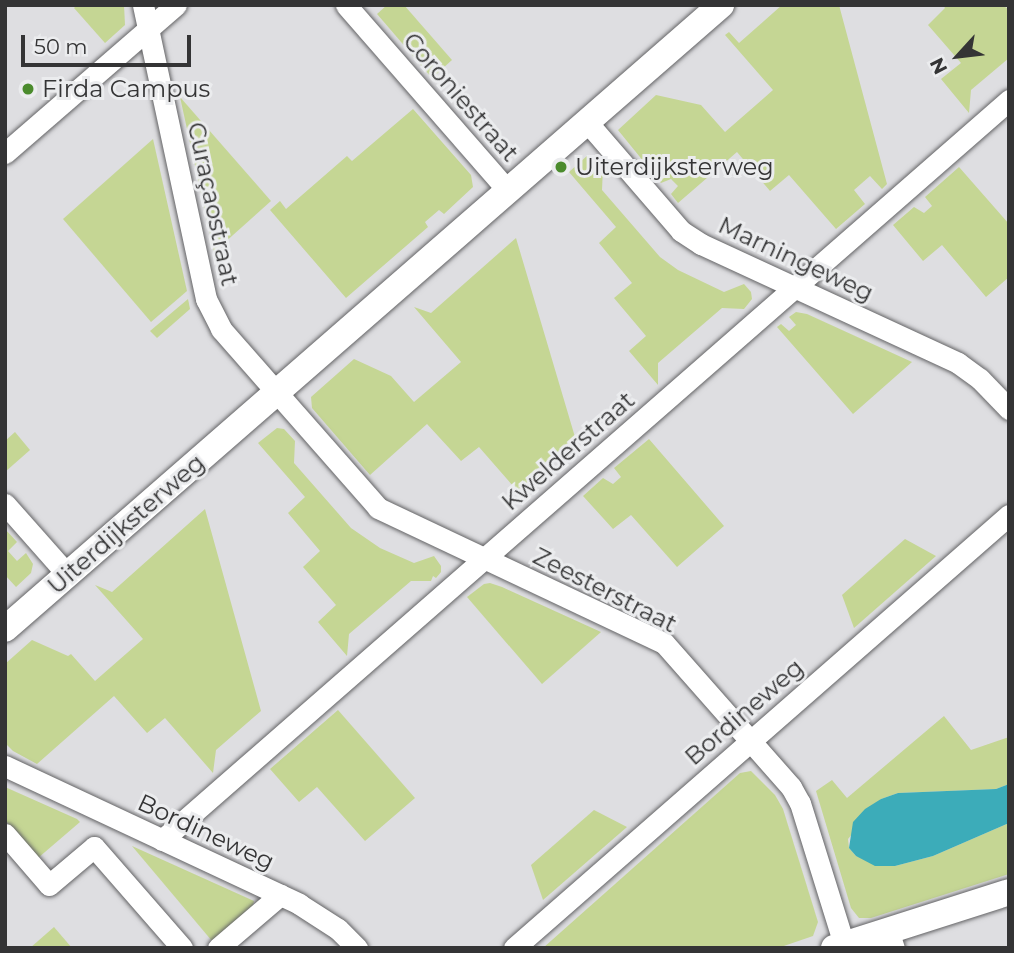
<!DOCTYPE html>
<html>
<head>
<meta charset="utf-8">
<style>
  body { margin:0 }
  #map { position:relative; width:1014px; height:953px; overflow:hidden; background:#dedee1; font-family:Montserrat,sans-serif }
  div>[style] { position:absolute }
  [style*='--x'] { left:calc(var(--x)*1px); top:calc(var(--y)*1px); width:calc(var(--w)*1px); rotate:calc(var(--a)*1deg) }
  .green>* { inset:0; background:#c5d694 }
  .water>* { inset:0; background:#3cacb9 }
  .roads { filter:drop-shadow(0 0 2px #636365) drop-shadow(0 0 2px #636365) }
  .minor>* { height:21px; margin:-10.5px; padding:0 10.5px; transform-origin:10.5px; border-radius:10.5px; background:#fff }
  .tertiary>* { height:26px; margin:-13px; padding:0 13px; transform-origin:13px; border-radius:13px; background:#fff }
  .dots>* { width:19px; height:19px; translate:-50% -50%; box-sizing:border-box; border:4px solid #ebecee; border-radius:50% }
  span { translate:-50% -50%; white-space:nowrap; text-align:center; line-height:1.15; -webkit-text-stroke:6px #ebecee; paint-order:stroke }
  .poi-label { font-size:24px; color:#343435 }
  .left { translate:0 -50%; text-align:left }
  .street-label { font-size:24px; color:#343435 }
  .frame { position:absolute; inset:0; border:7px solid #343435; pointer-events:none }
  .north { position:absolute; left:923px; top:21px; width:70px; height:70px; -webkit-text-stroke:5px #ebecee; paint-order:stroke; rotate:243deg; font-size:19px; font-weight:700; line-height:28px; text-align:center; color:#343435 }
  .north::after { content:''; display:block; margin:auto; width:24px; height:32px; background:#343435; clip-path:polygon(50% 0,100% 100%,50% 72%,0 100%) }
  .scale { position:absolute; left:21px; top:35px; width:170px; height:32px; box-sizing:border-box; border:4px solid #343435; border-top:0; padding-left:9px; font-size:21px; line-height:24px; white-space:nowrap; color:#343435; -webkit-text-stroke:5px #ebecee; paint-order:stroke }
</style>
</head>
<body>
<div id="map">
  <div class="green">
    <div style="clip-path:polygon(77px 5px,124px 5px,125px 25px,105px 43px,74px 8px)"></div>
    <div style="clip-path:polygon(387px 5px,404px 5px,452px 60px,432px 78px,377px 14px)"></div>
    <div style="clip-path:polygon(782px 5px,839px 5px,887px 184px,882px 189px,870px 176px,854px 190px,865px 204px,836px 229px,789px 175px,770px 191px,737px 152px,678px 203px,671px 194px,678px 186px,671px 179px,661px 183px,618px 130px,656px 95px,701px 105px,725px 132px,773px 90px,725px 35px,729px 32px,739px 43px)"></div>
    <div style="clip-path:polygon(943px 5px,1001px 5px,1009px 9px,1009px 58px,971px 90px,969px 113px,941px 79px,961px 63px,928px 25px,945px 8px)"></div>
    <div style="clip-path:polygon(180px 97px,271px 201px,214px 252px)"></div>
    <div style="clip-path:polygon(413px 109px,471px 175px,473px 187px,444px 214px,439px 210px,425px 222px,428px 227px,346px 298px,270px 210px,280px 201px,286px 209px,347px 156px,352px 161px)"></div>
    <div style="clip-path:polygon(153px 139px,187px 291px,151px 322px,63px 219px)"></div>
    <div style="clip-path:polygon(588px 155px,603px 167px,602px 190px,660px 257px,678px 270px,724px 292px,744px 284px,751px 292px,752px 299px,744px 309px,722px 308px,658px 363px,658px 385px,629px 351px,646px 336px,614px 298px,632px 283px,599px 243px,616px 227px,569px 172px)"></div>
    <div style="clip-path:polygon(959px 167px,1009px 224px,1009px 277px,986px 297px,942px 245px,923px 261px,893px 225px,914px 207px,924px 213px,932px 206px,925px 197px)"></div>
    <div style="clip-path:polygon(516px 238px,575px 437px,528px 477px,526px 501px,479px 447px,461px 461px,427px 424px,370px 475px,312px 408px,311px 397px,354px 359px,391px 376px,414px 402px,461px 362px,414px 307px,431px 313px)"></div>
    <div style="clip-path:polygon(188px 299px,190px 309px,157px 338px,150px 331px)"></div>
    <div style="clip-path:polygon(796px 312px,807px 314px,912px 362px,853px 414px,777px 327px,781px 324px,789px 331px,796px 325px,789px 317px)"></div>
    <div style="clip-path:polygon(277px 428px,284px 429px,295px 441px,294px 463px,351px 528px,380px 548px,414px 563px,434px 556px,441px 566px,441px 572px,436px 578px,433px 576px,431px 581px,411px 581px,349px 634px,347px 656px,318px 622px,336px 605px,303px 567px,320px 551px,288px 513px,305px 497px,258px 443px)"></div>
    <div style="clip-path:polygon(15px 432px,30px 450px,5px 472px,5px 441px)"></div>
    <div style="clip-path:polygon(649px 439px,724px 526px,677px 567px,631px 515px,613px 529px,583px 496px,603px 478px,613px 484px,621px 477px,614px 468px)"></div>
    <div style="clip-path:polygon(205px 509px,261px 711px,216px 750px,213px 773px,165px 718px,147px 733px,114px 696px,37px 764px,13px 751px,5px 743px,5px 664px,32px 640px,68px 656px,71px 654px,95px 681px,143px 639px,95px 585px,112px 592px)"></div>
    <div style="clip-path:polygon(5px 529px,17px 542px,8px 551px,17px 561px,26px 553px,33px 564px,31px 573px,16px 587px,5px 575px)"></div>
    <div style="clip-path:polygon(905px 539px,936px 556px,854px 628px,842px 595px)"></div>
    <div style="clip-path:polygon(490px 583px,502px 587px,601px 632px,542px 684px,467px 597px,484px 584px)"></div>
    <div style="clip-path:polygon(338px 710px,415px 798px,365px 841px,317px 787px,299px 802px,270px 769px)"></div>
    <div style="clip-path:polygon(944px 716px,971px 750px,1009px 737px,1009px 784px,996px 789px,898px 793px,881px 799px,848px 839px,849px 848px,856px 856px,895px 866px,933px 856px,1009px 823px,1009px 874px,871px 918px,859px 918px,851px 908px,816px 791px,832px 780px,847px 798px)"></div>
    <div style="clip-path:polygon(751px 771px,775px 795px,783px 809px,818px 922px,813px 936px,778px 948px,543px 948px,740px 773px)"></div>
    <div style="clip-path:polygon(5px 787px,77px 819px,80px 822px,38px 858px,5px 820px)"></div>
    <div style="clip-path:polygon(594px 810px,627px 827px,543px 900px,531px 865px)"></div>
    <div style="clip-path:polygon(132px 846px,254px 901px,253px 905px,212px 941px)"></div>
    <div style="clip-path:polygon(54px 927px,72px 948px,30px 948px)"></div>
  </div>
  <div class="water">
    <div style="clip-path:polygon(1009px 784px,1009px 823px,933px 856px,895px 866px,875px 866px,856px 856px,849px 848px,853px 822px,865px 809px,881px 799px,898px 793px,996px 789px)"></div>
  </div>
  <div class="roads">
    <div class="minor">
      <div style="--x:143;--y:5;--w:301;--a:77.9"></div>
      <div style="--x:206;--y:299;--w:34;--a:63"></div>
      <div style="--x:221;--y:329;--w:238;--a:48.7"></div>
      <div style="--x:378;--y:508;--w:316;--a:25.3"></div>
      <div style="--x:664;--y:643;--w:192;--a:48.6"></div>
      <div style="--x:791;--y:787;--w:18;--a:61"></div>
      <div style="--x:800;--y:803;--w:148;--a:72.7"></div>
      <div style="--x:346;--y:5;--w:247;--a:48.9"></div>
      <div style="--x:587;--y:122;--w:144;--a:49.2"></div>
      <div style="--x:681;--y:231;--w:24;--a:33"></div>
      <div style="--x:701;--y:244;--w:283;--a:24.8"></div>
      <div style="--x:958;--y:363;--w:27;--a:36"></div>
      <div style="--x:980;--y:379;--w:42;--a:46"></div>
      <div style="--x:5;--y:153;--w:226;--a:-40.9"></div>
      <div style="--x:5;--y:504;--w:94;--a:48.5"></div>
      <div style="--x:5;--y:766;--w:325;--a:25.1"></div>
      <div style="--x:299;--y:904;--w:46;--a:32.7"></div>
      <div style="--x:338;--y:929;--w:27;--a:45"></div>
      <div style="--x:5;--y:834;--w:67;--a:49.2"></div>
      <div style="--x:49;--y:885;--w:59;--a:-40.2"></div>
      <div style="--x:94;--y:847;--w:134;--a:48.9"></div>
      <div style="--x:162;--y:840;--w:1125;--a:-41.14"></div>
      <div style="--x:888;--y:930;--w:19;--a:72"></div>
      <div style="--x:218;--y:948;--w:82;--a:-40.5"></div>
      <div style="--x:514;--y:948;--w:658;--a:-41.18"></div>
    </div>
    <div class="tertiary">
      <div style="--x:5;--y:629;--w:950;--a:-41.07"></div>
      <div style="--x:834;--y:948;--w:184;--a:-17.7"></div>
    </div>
  </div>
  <div class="dots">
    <div style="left:28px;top:89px;background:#4b8b2d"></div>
    <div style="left:561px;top:167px;background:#4b8b2d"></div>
  </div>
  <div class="poi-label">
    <span class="left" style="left:42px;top:89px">Firda Campus</span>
    <span class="left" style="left:575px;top:167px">Uiterdijksterweg</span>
  </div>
  <div class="street-label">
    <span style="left:461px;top:97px;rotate:49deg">Coroniestraat</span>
    <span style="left:213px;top:204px;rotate:78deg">Curaçaostraat</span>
    <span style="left:796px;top:259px;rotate:25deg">Marningeweg</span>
    <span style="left:568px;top:451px;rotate:-41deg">Kwelderstraat</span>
    <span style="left:126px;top:524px;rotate:-41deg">Uiterdijksterweg</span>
    <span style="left:605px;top:590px;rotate:27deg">Zeesterstraat</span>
    <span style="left:744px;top:712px;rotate:-41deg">Bordineweg</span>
    <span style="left:206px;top:832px;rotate:25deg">Bordineweg</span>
  </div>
  <div class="frame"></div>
  <div class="north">N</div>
  <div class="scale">50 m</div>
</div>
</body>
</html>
